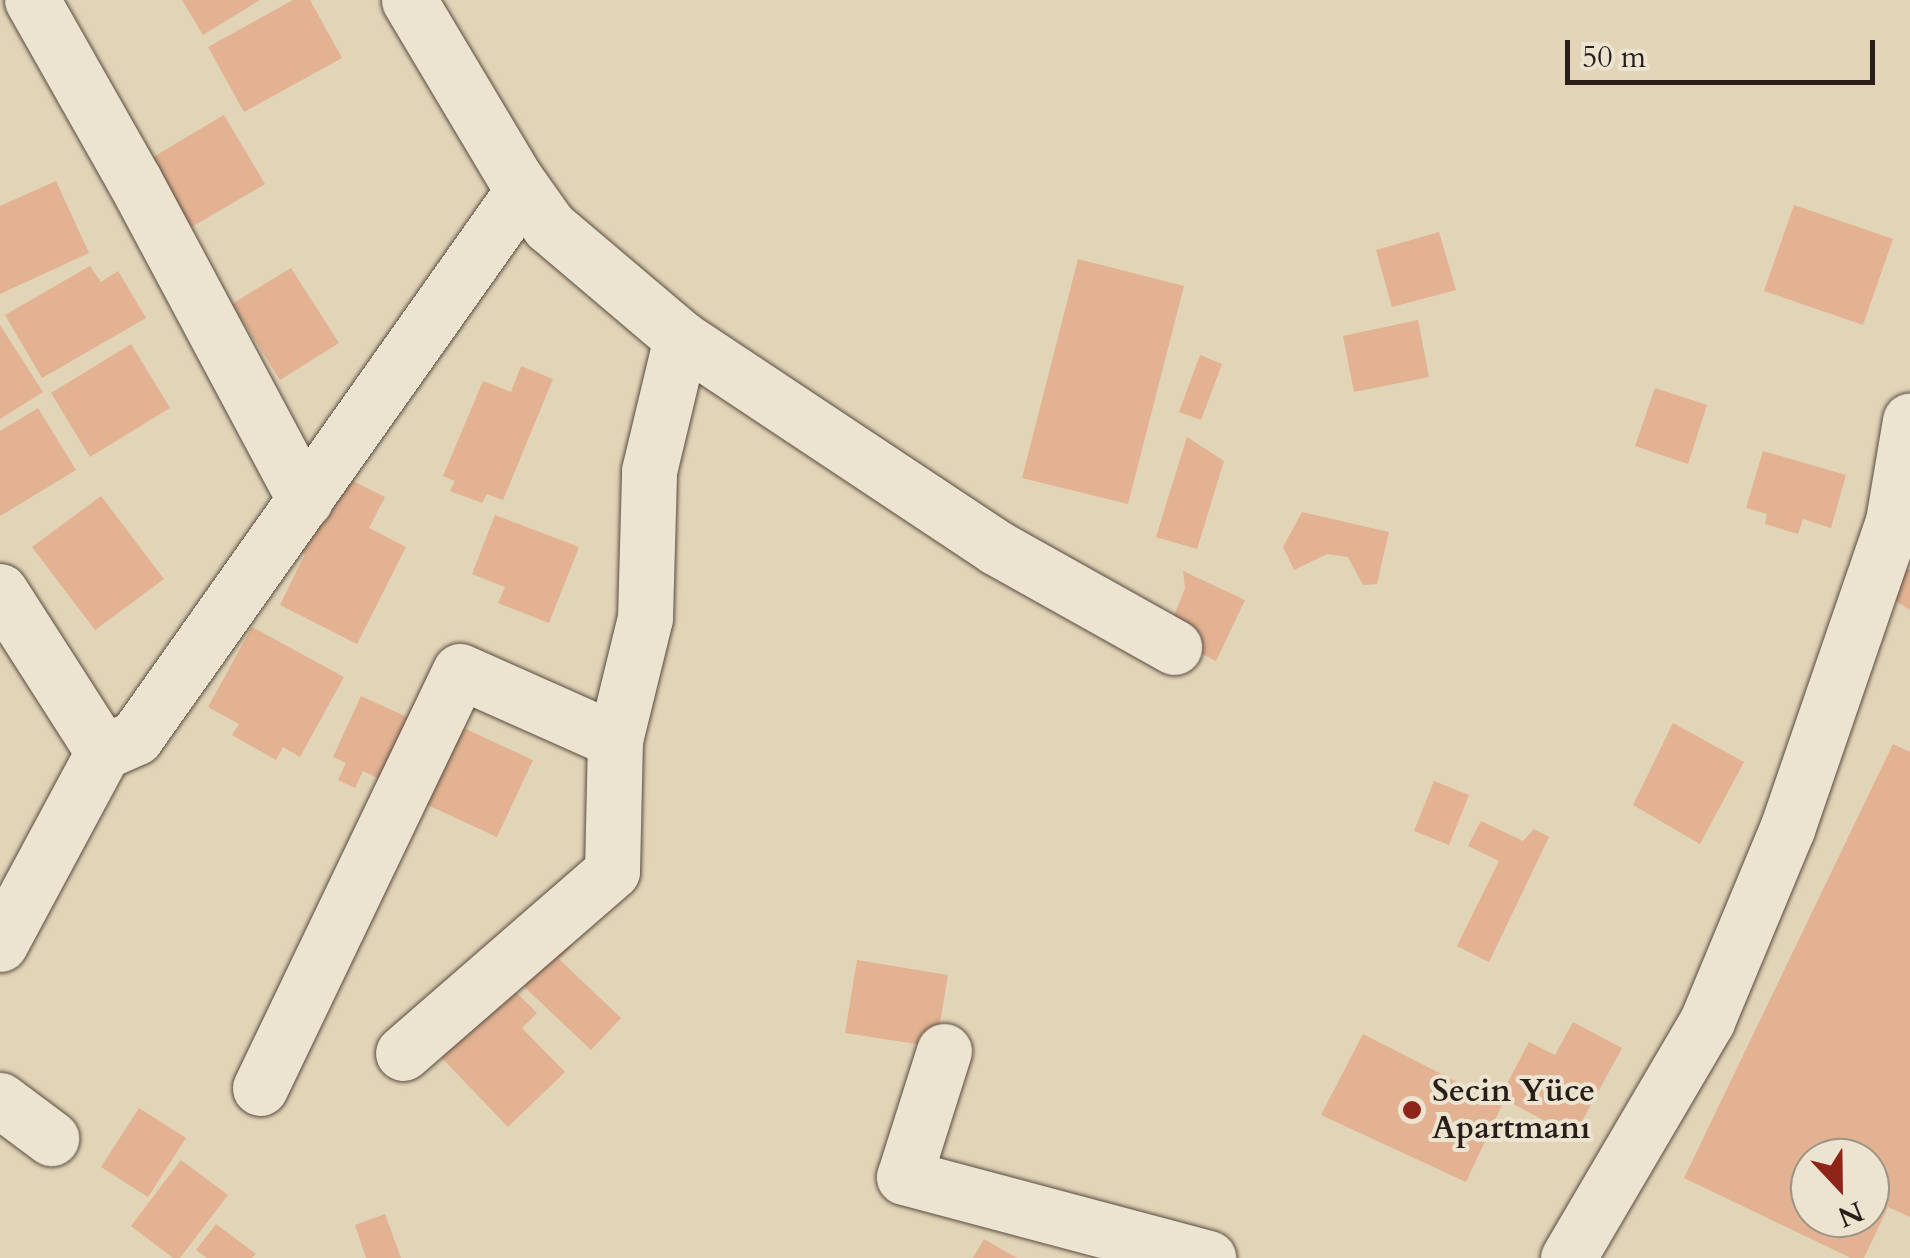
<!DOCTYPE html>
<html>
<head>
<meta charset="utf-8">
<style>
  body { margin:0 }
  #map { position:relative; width:1910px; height:1258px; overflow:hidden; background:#e2d4b7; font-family:Cardo,serif }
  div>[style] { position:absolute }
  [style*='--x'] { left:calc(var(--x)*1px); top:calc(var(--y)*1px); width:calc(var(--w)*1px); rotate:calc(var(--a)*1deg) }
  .building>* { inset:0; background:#e2b292 }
  .roads { filter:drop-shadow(0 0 2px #584c40) drop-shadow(0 0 2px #584c40) }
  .minor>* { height:55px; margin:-27.5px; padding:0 27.5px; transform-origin:27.5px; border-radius:27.5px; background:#ece3d0 }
  .dots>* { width:28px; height:28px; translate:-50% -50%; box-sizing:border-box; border:5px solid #ece3d0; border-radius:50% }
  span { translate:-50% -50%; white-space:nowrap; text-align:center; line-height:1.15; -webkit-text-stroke:8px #ece3d0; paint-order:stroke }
  .poi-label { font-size:32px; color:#2a1e18; font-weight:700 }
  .left { translate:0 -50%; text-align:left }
  .north { position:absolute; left:1790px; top:1138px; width:100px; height:100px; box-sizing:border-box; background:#ece3d0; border:2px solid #9e9486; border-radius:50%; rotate:158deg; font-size:28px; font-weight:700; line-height:40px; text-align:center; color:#2a1e18 }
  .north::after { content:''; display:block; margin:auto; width:35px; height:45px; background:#8f2418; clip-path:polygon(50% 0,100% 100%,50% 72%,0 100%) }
  .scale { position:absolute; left:1565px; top:40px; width:310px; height:45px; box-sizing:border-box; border:5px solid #2a1e18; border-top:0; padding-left:12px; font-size:30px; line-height:35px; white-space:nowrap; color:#2a1e18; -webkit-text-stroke:8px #ece3d0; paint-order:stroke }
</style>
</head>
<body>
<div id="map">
  <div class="building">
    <div style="clip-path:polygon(182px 0,260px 0,203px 35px)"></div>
    <div style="clip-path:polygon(293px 0,310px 0,342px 58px,244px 112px,208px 47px)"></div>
    <div style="clip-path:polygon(224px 115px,265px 184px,178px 235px,138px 166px)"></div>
    <div style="clip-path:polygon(56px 181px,89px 253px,0 294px,0 206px)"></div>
    <div style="clip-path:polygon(1794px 205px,1893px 239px,1863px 325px,1764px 291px)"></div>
    <div style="clip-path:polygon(1439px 232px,1456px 290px,1392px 307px,1376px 250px)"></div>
    <div style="clip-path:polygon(1078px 259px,1184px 286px,1128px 504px,1022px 478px)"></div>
    <div style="clip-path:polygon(90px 266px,101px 282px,118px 271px,146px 318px,42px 378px,5px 315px)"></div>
    <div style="clip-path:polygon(291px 268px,339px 343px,280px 380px,232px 304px)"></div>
    <div style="clip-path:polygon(1418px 320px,1429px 377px,1354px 392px,1343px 336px)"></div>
    <div style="clip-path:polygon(0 325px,43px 392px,0 419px)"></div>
    <div style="clip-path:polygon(131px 344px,170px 408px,90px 457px,51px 393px)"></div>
    <div style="clip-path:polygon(1200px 355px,1222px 364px,1201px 420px,1179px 412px)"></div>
    <div style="clip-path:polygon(521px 366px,553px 379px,503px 500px,487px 494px,482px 503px,450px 491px,455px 481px,443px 476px,483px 381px,511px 392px)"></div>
    <div style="clip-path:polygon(1655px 388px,1707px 405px,1688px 464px,1635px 446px)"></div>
    <div style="clip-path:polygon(38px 408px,76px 470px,0 516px,0 431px)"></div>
    <div style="clip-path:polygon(1187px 437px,1224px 461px,1197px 549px,1156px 537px)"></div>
    <div style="clip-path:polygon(1763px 451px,1846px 475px,1831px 528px,1803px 519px,1798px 534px,1765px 524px,1767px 514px,1746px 508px)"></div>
    <div style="clip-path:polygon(345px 477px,385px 497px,369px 528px,406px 547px,357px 644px,280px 605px,305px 554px,292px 547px)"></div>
    <div style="clip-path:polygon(101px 496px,164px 579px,95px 630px,32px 547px)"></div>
    <div style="clip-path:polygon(1302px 512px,1389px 532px,1377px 584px,1363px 585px,1348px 557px,1327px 554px,1294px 570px,1283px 547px)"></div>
    <div style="clip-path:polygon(495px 515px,579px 547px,549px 623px,498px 603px,505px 587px,472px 574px)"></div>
    <div style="clip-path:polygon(1910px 569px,1910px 610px,1881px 592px,1891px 570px)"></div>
    <div style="clip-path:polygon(1183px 571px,1245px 600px,1216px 661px,1179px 643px,1170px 626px,1185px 588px)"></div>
    <div style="clip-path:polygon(252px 627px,344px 677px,300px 757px,283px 747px,276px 760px,232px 735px,239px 724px,208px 707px)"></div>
    <div style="clip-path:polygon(421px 689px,435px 695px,392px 785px,363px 771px,355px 788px,338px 780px,346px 763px,333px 757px,361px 696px,407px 717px)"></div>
    <div style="clip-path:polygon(442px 718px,533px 760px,497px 837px,406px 795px)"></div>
    <div style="clip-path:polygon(1673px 723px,1744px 762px,1700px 844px,1633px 805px)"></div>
    <div style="clip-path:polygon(evenodd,1893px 744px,1910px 752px,1910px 1217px,1888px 1207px,1864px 1258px,1851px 1258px,1684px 1178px,1893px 744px,1810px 1158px,1870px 1158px,1870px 1218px,1810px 1218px,1810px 1158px)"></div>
    <div style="clip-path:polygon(1434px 781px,1469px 795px,1449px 845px,1414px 831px)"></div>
    <div style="clip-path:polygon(1481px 821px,1523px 841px,1534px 829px,1549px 837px,1489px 962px,1457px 946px,1499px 861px,1468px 846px)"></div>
    <div style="clip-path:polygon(559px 932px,572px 946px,559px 959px,621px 1018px,591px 1050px,515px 978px)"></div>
    <div style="clip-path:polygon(857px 960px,948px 975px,936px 1047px,845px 1033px)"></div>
    <div style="clip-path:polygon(516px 992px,537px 1013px,522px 1028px,565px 1072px,508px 1127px,437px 1053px,494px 999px,501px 1007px)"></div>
    <div style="clip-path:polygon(1573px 1022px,1622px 1048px,1574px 1136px,1500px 1097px,1529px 1042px,1555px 1055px)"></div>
    <div style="clip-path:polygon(1363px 1034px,1502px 1105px,1466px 1182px,1321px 1115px)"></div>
    <div style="clip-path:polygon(139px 1108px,186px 1138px,148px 1197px,101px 1167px)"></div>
    <div style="clip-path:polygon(181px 1160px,228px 1195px,180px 1258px,173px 1258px,131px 1226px)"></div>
    <div style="clip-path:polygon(385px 1214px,401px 1258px,366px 1258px,355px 1225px)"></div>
    <div style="clip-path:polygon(216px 1224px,256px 1254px,252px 1258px,207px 1258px,196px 1250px)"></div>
    <div style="clip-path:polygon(984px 1239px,1017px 1258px,973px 1258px)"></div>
  </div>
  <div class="roads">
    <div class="minor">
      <div style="--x:32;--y:0;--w:207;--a:60.5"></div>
      <div style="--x:134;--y:180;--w:363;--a:61.9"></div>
      <div style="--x:681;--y:338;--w:379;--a:33.6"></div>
      <div style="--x:997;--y:548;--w:203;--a:29.2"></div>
      <div style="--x:0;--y:591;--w:191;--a:57.4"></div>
      <div style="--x:103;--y:752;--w:36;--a:-24"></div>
      <div style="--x:136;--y:737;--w:670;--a:-54.72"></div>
      <div style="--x:0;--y:944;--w:218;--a:-61.8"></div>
      <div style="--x:944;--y:1051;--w:132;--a:107.6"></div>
      <div style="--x:904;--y:1177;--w:315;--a:14.9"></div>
      <div style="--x:403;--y:1053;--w:277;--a:-41"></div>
      <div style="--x:612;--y:871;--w:131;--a:-88.7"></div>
      <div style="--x:615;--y:740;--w:126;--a:-76.2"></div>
      <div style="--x:645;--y:618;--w:147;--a:-88.4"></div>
      <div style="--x:649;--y:471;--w:137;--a:-76.5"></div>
      <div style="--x:681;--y:338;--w:173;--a:-139.7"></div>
      <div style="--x:549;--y:226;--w:59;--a:-125.3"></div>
      <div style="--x:515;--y:178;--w:207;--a:-120.8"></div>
      <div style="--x:260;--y:1088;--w:462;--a:-64.4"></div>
      <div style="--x:460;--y:671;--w:170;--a:24"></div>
      <div style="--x:0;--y:1100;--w:64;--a:36.7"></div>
      <div style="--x:1568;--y:1258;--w:275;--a:-59.6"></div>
      <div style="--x:1707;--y:1021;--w:208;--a:-67.4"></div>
      <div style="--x:1787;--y:829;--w:326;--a:-71"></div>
      <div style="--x:1893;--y:521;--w:102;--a:-80.4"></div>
    </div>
  </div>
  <div class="dots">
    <div style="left:1412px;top:1110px;background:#8f2418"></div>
  </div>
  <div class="poi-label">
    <span class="left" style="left:1432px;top:1110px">Secin Yüce<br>Apartmanı</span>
  </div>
  <div class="north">N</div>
  <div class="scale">50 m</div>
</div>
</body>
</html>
